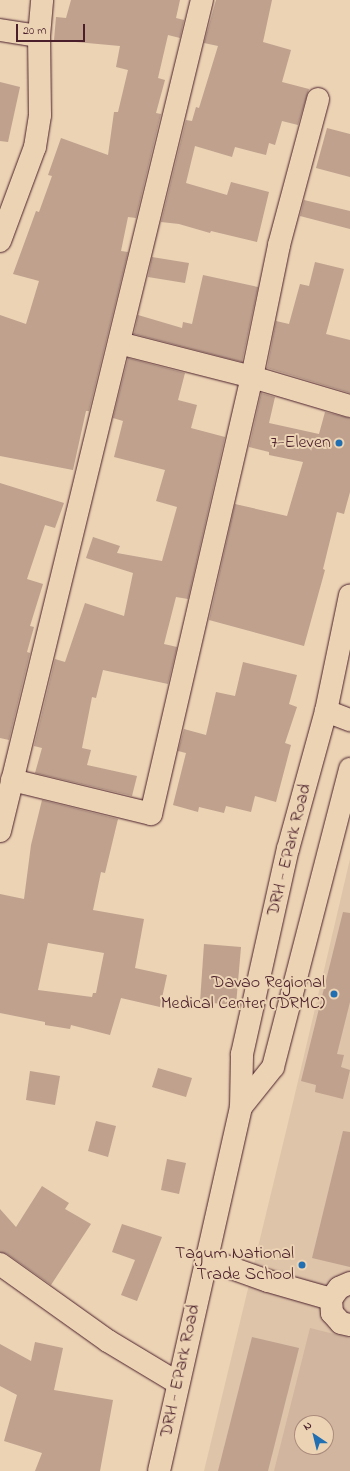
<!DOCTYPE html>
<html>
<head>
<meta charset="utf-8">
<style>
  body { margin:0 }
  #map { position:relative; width:350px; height:1471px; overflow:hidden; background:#ecd3b4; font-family:"Indie Flower",sans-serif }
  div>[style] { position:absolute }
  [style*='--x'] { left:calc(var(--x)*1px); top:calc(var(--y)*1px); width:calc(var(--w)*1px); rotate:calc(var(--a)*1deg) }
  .built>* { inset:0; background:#dec4a9 }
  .green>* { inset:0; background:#d1b59e }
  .building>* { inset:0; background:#bfa18e }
  .roads { filter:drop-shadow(0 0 1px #4a1f2b) drop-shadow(0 0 1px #4a1f2b) }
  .minor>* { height:22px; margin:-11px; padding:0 11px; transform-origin:11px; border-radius:11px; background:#ecd3b4 }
  .major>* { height:22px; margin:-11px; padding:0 11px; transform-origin:11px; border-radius:11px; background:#ecd3b4 }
  .dots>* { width:11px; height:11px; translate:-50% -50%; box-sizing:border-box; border:2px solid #ecd3b4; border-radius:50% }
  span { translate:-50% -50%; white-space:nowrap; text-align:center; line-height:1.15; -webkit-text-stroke:4px #ecd3b4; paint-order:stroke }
  .poi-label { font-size:18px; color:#4a1f2b }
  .right { translate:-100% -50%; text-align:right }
  .street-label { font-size:18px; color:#4a1f2b }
  .north { position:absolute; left:294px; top:1415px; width:40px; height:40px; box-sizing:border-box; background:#ecd3b4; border:1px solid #ab8b7d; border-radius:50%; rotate:325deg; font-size:11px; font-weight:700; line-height:16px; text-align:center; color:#4a1f2b }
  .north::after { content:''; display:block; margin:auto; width:14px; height:18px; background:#1f6fb2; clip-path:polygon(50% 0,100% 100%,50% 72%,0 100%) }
  .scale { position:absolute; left:16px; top:24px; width:69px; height:18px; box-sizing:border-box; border:2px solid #4a1f2b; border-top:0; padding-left:5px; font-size:12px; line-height:14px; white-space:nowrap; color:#4a1f2b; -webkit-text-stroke:3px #ecd3b4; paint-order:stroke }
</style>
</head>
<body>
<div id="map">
  <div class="built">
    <div style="clip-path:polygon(evenodd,350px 859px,350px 1471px,204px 1471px,295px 1094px,350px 859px,302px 1423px,326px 1423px,326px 1447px,302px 1447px,302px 1423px)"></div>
  </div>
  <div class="green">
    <div style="clip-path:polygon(evenodd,310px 1328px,350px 1338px,350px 1471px,274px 1471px,310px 1328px,302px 1423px,326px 1423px,326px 1447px,302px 1447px,302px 1423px)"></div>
  </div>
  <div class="building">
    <div style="clip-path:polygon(71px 0,180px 0,176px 18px,184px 20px,180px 38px,168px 35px,158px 78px,165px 80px,156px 113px,161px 114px,136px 218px,128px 217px,121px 251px,128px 252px,89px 411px,86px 411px,73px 470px,0 456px,0 315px,26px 324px,39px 281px,13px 274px,36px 211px,39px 212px,52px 176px,48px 175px,61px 138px,108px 155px,114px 112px,118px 112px,128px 70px,116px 67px,120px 46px,54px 40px,56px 17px,66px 18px)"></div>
    <div style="clip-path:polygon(216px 0,272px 0,263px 42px,291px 50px,282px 82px,309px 89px,298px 125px,282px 121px,275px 145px,269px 143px,266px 155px,235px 147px,232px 157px,195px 146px,186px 183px,227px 195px,231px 182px,269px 192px,257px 242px,211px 231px,210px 233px,179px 224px,161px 222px,186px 120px,192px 121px,196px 107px,199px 108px,218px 46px,204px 43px)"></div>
    <div style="clip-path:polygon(0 82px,20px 87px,8px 142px,0 141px)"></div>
    <div style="clip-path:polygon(327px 128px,350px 134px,350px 177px,316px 168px)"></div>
    <div style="clip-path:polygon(304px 200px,350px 211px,350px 229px,300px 216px)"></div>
    <div style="clip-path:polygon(152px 257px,189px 263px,185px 283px,148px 277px)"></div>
    <div style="clip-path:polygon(315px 262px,344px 269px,326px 334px,350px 340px,350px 393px,267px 368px,276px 321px,289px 324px,300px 284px,309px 286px)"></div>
    <div style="clip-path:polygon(203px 275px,258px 287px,242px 362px,134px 334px,138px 315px,182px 328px,183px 322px,192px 324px)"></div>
    <div style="clip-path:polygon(128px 358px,185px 373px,178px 400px,197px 405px,191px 428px,225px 437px,188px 599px,176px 597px,164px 644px,177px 647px,168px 684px,103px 670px,96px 698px,92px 697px,82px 748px,91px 750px,87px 765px,137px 776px,132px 796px,35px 773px,42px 748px,34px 746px,55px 659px,65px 662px,85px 603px,124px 616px,133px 573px,86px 558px,93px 537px,120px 546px,117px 553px,162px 561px,177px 507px,156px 501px,165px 470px,114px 457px,123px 421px,113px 418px)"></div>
    <div style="clip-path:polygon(261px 393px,275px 397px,269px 423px,319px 434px,325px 412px,350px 418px,350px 492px,344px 514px,337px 512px,323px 569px,325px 570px,304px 646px,209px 620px,235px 504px,287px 516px,303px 462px,269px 455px,269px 452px,249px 447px)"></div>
    <div style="clip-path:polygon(0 483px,64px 503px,55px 528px,45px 525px,27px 579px,43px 584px,30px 626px,34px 627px,27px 652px,30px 653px,9px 740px,0 738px)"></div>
    <div style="clip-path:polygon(243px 662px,297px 675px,289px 704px,297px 707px,285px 743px,291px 745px,276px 802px,255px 796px,251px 812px,226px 806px,224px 813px,199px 807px,198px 812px,173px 805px,186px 753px,178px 751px,184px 729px,206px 735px,216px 692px,235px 696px)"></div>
    <div style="clip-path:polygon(evenodd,42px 800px,118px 819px,105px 873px,101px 872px,93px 910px,144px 919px,135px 968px,167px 975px,160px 1007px,121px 998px,110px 1035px,71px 1025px,70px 1029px,45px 1025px,45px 1022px,0 1013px,0 894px,24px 899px,31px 845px,42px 800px,48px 943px,104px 953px,96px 993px,93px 993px,92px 997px,38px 990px,48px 943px)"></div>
    <div style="clip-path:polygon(343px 912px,350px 913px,350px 1002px,337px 1054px,344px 1055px,341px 1067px,350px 1070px,343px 1099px,315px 1092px,316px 1085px,301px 1081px)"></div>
    <div style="clip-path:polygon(204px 944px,241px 947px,236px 1005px,200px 1002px)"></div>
    <div style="clip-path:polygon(158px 1068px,192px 1078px,186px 1097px,152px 1087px)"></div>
    <div style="clip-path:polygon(30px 1071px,60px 1076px,55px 1105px,26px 1100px)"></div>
    <div style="clip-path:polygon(96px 1121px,116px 1126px,108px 1157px,88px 1151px)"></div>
    <div style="clip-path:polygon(343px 1131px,350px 1132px,350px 1267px,312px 1258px)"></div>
    <div style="clip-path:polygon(167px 1159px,186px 1163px,179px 1194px,161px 1190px)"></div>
    <div style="clip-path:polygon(42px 1186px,69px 1203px,65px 1209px,91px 1224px,51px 1285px,7px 1254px,0 1252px,0 1209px,16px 1227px)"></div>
    <div style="clip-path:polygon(122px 1224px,162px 1237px,137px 1301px,121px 1295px,135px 1260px,112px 1252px)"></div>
    <div style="clip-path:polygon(252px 1337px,299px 1348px,268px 1471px,218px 1471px)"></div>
    <div style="clip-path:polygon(35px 1342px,63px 1348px,54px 1390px,113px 1400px,100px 1471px,35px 1471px,42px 1453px,4px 1441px,17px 1395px,0 1386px,0 1344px,31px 1361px)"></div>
  </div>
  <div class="roads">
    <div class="minor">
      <div style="--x:0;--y:30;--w:39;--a:9"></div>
      <div style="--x:0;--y:241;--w:100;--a:-69.6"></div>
      <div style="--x:35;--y:147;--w:32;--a:-81"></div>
      <div style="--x:40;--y:115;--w:79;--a:-90.7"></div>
      <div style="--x:39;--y:36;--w:36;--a:-85"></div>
      <div style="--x:119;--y:343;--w:137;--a:14.3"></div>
      <div style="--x:252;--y:377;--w:102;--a:16.5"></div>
      <div style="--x:326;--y:711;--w:26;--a:21"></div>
      <div style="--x:12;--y:780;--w:143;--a:13.7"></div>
      <div style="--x:151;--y:814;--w:449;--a:-77"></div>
      <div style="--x:252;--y:377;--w:135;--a:-78.4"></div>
      <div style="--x:279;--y:245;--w:151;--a:-75"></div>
      <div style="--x:0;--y:831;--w:855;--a:-76.34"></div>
      <div style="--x:206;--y:1259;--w:66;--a:19.5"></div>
      <div style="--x:268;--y:1281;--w:66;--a:15.9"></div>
      <div style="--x:0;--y:1264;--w:133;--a:35.5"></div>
      <div style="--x:108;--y:1341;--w:82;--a:31"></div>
      <div style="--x:350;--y:1283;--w:12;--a:156"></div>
      <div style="--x:339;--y:1288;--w:14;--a:126"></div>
      <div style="--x:331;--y:1299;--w:14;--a:86"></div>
      <div style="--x:332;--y:1313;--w:13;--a:48"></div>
      <div style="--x:341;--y:1323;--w:9;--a:13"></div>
    </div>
    <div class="major">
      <div style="--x:241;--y:1107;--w:51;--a:-51.3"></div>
      <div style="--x:273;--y:1067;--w:308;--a:-75.5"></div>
      <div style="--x:159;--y:1471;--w:373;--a:-77.3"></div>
      <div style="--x:241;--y:1107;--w:53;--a:-88.9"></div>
      <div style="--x:242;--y:1054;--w:210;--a:-77.4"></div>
      <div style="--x:288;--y:849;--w:143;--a:-74.6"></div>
      <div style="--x:326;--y:711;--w:118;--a:-78.3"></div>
    </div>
  </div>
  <div class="dots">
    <div style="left:339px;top:443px;background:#1f6fb2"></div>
    <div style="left:334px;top:994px;background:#1f6fb2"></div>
    <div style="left:302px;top:1265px;background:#1f6fb2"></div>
  </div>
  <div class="poi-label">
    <span class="right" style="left:331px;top:443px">7-Eleven</span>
    <span class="right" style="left:325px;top:994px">Davao Regional<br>Medical Center (DRMC)</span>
    <span class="right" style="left:294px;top:1265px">Tagum National<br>Trade School</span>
  </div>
  <div class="street-label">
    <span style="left:290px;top:850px;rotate:-76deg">DRH - EPark Road</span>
    <span style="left:181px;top:1371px;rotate:-78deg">DRH - EPark Road</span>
  </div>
  <div class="north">N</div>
  <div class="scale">20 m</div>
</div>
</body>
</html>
